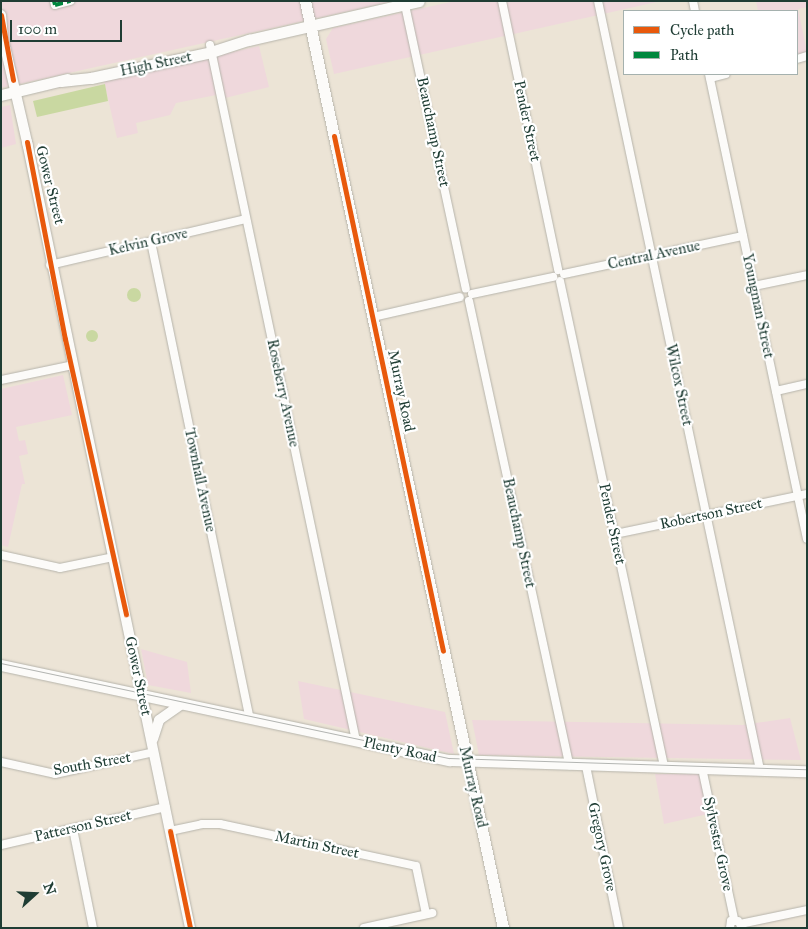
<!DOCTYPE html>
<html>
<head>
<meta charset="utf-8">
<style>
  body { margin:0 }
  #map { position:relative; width:808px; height:929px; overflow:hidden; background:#ece4d6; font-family:"IM FELL Great Primer",serif }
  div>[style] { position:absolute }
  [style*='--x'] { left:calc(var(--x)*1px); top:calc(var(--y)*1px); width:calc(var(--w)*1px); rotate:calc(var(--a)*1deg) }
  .built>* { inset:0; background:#efd8dc }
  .green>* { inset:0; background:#c9d8a1 }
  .round { border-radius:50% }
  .roads { filter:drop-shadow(0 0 1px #b6b4ab) drop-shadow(0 0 1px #b6b4ab) }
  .minor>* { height:8px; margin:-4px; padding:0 4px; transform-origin:4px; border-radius:4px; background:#fcfbf9 }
  .tertiary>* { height:10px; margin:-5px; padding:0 5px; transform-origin:5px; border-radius:5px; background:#fcfbf9 }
  .secondary>* { height:11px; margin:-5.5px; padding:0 5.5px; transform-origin:5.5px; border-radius:5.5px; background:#fcfbf9 }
  .tram>* { height:1px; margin:-0.5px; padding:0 0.5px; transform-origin:0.5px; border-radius:0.5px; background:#b3b5b2 }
  .quiet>* { height:4px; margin-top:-2px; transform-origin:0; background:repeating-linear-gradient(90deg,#00873e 0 8px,transparent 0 12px) }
  .cycleway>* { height:5px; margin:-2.5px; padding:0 2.5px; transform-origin:2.5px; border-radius:2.5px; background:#e8590c }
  span { translate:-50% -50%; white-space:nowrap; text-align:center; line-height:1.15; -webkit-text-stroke:4.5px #fff; paint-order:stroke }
  .street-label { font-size:15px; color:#1f3d34 }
  .frame { position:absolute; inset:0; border:2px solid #1f3d34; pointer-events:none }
  .legend { position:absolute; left:623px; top:10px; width:175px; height:65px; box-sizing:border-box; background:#fff; border:1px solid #a5b1ae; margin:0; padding:6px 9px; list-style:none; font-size:15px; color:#1f3d34 }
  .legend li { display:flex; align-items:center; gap:10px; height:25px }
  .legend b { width:25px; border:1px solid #a5b1ae }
  .north { position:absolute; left:10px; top:869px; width:50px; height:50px; -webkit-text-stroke:4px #fff; paint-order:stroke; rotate:70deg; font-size:14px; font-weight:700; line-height:20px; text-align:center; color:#1f3d34 }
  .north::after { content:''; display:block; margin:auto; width:18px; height:22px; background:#1f3d34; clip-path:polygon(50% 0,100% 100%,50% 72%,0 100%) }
  .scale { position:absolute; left:10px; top:20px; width:112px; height:22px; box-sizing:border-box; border:2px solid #1f3d34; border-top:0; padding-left:6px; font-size:15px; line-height:18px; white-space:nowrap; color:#1f3d34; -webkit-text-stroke:4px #fff; paint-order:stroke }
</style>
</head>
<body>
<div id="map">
  <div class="built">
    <div style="clip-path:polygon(1px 1px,394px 1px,1px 88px)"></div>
    <div style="clip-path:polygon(455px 1px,661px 1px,334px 74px,326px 39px,333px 28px)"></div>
    <div style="clip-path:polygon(756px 1px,807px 1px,807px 7px,798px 9px,807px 52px,797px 55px,797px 11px,758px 11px)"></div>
    <div style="clip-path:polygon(259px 46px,269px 87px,225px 98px,216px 95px,176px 103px,170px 115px,136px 123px,138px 133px,117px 138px,104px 81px)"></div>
    <div style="clip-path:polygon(10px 105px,16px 144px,1px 148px,1px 107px)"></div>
    <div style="clip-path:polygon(63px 375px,72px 415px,16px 427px,19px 441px,25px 440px,28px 454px,19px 456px,25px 484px,22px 484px,8px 547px,1px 545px,1px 389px)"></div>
    <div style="clip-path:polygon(141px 649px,187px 662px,191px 693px,148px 685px)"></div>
    <div style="clip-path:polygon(298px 681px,445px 712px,454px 754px,304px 719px)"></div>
    <div style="clip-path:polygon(790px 718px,801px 760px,479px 755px,472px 720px,743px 725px)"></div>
    <div style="clip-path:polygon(655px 774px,700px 774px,708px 814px,664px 824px)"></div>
  </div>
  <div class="green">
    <div style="clip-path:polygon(105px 84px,108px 101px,37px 117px,33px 101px)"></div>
    <div class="round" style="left:127px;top:288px;width:14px;height:14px"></div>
    <div class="round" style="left:86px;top:330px;width:12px;height:12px"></div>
  </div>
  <div class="roads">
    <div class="minor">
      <div style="--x:54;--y:1;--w:4;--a:76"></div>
      <div style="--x:55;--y:5;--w:16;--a:-15"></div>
      <div style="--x:502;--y:1;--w:275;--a:78.2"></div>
      <div style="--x:598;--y:1;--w:786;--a:78.1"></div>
      <div style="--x:693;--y:1;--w:10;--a:79"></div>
      <div style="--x:405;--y:5;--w:290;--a:77.9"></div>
      <div style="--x:210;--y:45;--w:711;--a:78.15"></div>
      <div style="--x:797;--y:59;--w:10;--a:-17"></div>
      <div style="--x:709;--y:74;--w:475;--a:78.1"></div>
      <div style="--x:710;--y:78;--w:16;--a:-14"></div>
      <div style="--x:151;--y:242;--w:486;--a:78.3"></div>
      <div style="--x:50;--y:265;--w:201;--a:-13.2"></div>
      <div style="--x:564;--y:274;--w:183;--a:-12"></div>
      <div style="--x:560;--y:281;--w:497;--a:77.9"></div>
      <div style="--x:754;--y:286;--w:54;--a:-11.7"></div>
      <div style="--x:472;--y:294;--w:83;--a:-11.9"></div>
      <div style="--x:469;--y:301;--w:475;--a:77.8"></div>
      <div style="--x:373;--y:317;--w:89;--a:-12.9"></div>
      <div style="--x:1;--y:380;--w:74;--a:-11.8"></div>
      <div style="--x:776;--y:391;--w:32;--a:-13"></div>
      <div style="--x:615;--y:534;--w:196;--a:-11.8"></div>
      <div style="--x:1;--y:555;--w:60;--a:12.4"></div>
      <div style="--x:60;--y:568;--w:54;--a:-11.7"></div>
      <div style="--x:1;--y:762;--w:55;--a:12.5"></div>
      <div style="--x:55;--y:774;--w:101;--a:-12.5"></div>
      <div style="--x:586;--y:766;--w:165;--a:78.5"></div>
      <div style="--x:702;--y:768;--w:154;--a:78"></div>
      <div style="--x:73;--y:829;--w:101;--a:78.6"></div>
      <div style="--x:170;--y:831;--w:33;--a:-12"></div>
      <div style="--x:202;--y:824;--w:18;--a:0"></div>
      <div style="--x:220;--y:824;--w:200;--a:12.1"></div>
      <div style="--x:416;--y:866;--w:49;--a:78.2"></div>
      <div style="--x:1;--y:845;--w:169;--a:-13"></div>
      <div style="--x:740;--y:924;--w:68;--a:-11.8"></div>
      <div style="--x:364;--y:928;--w:70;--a:-12.4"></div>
      <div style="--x:730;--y:928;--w:7;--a:-82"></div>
      <div style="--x:731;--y:921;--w:7;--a:0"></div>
    </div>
    <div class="tertiary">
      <div style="--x:1;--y:15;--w:23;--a:85"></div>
      <div style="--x:3;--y:38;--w:111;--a:77"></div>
      <div style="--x:27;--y:142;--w:803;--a:78.28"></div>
      <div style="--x:153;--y:739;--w:20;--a:-72"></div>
      <div style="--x:159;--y:720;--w:28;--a:-35"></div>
    </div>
    <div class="secondary">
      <div style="--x:305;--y:1;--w:948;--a:77.94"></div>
      <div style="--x:61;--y:81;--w:30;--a:-6"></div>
      <div style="--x:91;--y:78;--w:123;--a:-12.2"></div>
      <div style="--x:211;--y:52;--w:40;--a:-18"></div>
      <div style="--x:249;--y:40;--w:174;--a:-12.9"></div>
      <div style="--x:1;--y:95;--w:68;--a:-13.6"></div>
      <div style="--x:1;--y:665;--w:458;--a:12"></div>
      <div style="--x:449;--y:760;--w:358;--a:1.8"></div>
    </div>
  </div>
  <div class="tram">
    <div style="--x:1;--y:663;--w:458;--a:12"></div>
    <div style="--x:449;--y:758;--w:358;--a:1.8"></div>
  </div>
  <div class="quiet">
    <div style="--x:54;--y:1;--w:4;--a:76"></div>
    <div style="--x:55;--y:5;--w:16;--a:-15"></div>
  </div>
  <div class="cycleway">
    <div style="--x:1;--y:15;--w:66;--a:79.5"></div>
    <div style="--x:334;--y:136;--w:526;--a:78.05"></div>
    <div style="--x:27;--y:142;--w:201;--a:79.1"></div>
    <div style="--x:65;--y:339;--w:282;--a:77.5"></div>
    <div style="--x:170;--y:831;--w:99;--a:78.3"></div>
  </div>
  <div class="street-label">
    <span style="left:156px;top:64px;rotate:-12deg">High Street</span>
    <span style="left:527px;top:121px;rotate:78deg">Pender Street</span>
    <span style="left:433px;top:132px;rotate:78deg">Beauchamp Street</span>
    <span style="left:50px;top:185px;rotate:76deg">Gower Street</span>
    <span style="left:148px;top:242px;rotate:-13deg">Kelvin Grove</span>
    <span style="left:654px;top:255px;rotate:-12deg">Central Avenue</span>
    <span style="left:758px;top:306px;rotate:78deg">Youngman Street</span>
    <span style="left:679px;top:385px;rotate:78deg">Wilcox Street</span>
    <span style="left:401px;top:391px;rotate:78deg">Murray Road</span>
    <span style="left:283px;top:393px;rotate:78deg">Roseberry Avenue</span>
    <span style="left:200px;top:480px;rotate:78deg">Townhall Avenue</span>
    <span style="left:711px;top:514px;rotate:-12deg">Robertson Street</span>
    <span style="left:612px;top:524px;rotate:78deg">Pender Street</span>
    <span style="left:519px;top:533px;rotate:78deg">Beauchamp Street</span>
    <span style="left:138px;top:676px;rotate:78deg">Gower Street</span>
    <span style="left:400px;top:750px;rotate:12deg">Plenty Road</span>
    <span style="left:92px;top:764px;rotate:-10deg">South Street</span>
    <span style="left:473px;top:787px;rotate:77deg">Murray Road</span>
    <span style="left:83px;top:826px;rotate:-13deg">Patterson Street</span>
    <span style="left:718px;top:844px;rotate:78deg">Sylvester Grove</span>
    <span style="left:317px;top:845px;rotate:12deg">Martin Street</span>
    <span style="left:602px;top:847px;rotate:78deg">Gregory Grove</span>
  </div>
  <div class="frame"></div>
  <ul class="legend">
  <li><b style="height:6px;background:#e8590c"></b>Cycle path</li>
  <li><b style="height:6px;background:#00873e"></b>Path</li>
  </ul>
  <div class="north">N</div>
  <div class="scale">100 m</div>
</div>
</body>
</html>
